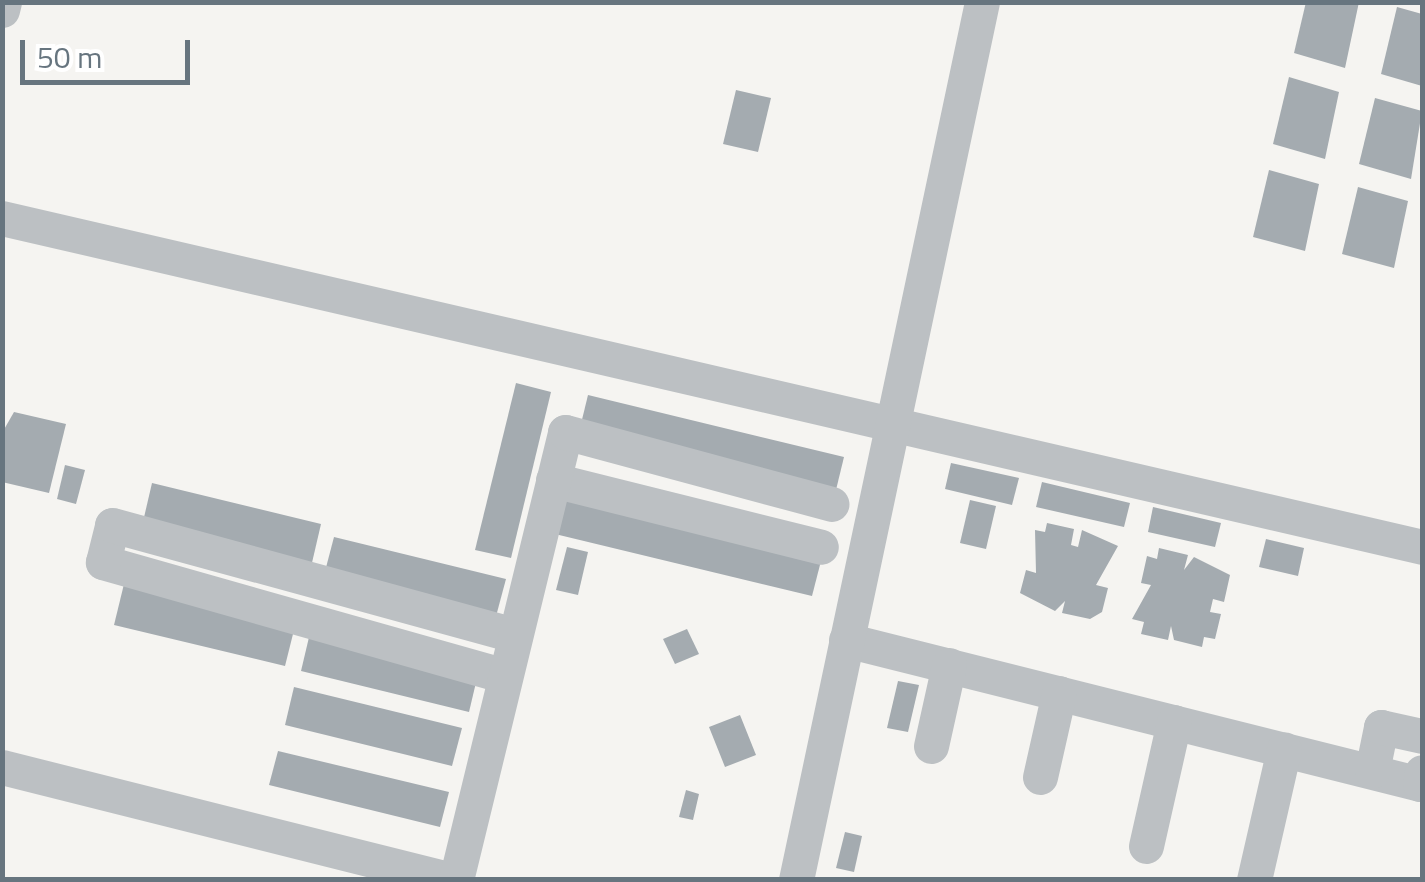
<!DOCTYPE html>
<html>
<head>
<meta charset="utf-8">
<style>
  body { margin:0 }
  #map { position:relative; width:1425px; height:882px; overflow:hidden; background:#f5f4f1; font-family:"Titillium Web",sans-serif }
  div>[style] { position:absolute }
  [style*='--x'] { left:calc(var(--x)*1px); top:calc(var(--y)*1px); width:calc(var(--w)*1px); rotate:calc(var(--a)*1deg) }
  .building>* { inset:0; background:#a4abb0 }
  .minor>* { height:35px; margin:-17.5px; padding:0 17.5px; transform-origin:17.5px; border-radius:17.5px; background:#bcc0c3 }
  span { translate:-50% -50%; white-space:nowrap; text-align:center; line-height:1.15; -webkit-text-stroke:10px #fff; paint-order:stroke }
  .frame { position:absolute; inset:0; border:5px solid #67757f; pointer-events:none }
  .scale { position:absolute; left:20px; top:40px; width:170px; height:45px; box-sizing:border-box; border:5px solid #67757f; border-top:0; padding-left:12px; font-size:30px; line-height:35px; white-space:nowrap; color:#67757f; -webkit-text-stroke:8px #fff; paint-order:stroke }
</style>
</head>
<body>
<div id="map">
  <div class="building">
    <div style="clip-path:polygon(1306px 2px,1359px 2px,1345px 68px,1294px 53px)"></div>
    <div style="clip-path:polygon(1397px 7px,1422px 14px,1422px 86px,1381px 74px)"></div>
    <div style="clip-path:polygon(1289px 77px,1339px 92px,1325px 159px,1273px 144px)"></div>
    <div style="clip-path:polygon(736px 90px,771px 98px,758px 152px,723px 144px)"></div>
    <div style="clip-path:polygon(1375px 98px,1422px 111px,1411px 179px,1359px 164px)"></div>
    <div style="clip-path:polygon(1269px 170px,1319px 184px,1305px 251px,1253px 237px)"></div>
    <div style="clip-path:polygon(1358px 187px,1408px 201px,1394px 268px,1342px 254px)"></div>
    <div style="clip-path:polygon(516px 383px,551px 392px,511px 558px,475px 550px)"></div>
    <div style="clip-path:polygon(588px 395px,844px 457px,835px 494px,579px 432px)"></div>
    <div style="clip-path:polygon(14px 412px,66px 424px,49px 493px,2px 482px,2px 433px)"></div>
    <div style="clip-path:polygon(951px 463px,1019px 478px,1012px 505px,945px 489px)"></div>
    <div style="clip-path:polygon(65px 465px,85px 470px,76px 504px,57px 499px)"></div>
    <div style="clip-path:polygon(1042px 482px,1130px 503px,1124px 527px,1036px 507px)"></div>
    <div style="clip-path:polygon(152px 483px,321px 524px,311px 567px,142px 526px)"></div>
    <div style="clip-path:polygon(565px 495px,822px 557px,812px 596px,555px 534px)"></div>
    <div style="clip-path:polygon(970px 500px,996px 506px,986px 549px,960px 543px)"></div>
    <div style="clip-path:polygon(1153px 507px,1221px 523px,1215px 547px,1148px 532px)"></div>
    <div style="clip-path:polygon(1047px 523px,1074px 529px,1071px 545px,1078px 547px,1082px 530px,1118px 546px,1096px 585px,1108px 588px,1102px 612px,1090px 619px,1062px 613px,1065px 601px,1055px 611px,1020px 593px,1026px 570px,1036px 573px,1035px 530px,1045px 532px)"></div>
    <div style="clip-path:polygon(334px 537px,506px 579px,495px 620px,323px 579px)"></div>
    <div style="clip-path:polygon(1266px 539px,1304px 548px,1298px 576px,1259px 567px)"></div>
    <div style="clip-path:polygon(567px 547px,588px 552px,578px 595px,556px 590px)"></div>
    <div style="clip-path:polygon(1159px 548px,1188px 555px,1184px 570px,1194px 557px,1230px 575px,1224px 602px,1213px 599px,1210px 612px,1221px 614px,1215px 639px,1204px 637px,1202px 647px,1174px 640px,1171px 626px,1168px 640px,1141px 634px,1144px 622px,1132px 619px,1151px 585px,1141px 583px,1147px 556px,1157px 559px)"></div>
    <div style="clip-path:polygon(124px 584px,295px 626px,285px 666px,114px 625px)"></div>
    <div style="clip-path:polygon(687px 629px,699px 654px,675px 664px,663px 639px)"></div>
    <div style="clip-path:polygon(310px 633px,478px 674px,469px 712px,301px 671px)"></div>
    <div style="clip-path:polygon(898px 681px,919px 685px,908px 732px,887px 728px)"></div>
    <div style="clip-path:polygon(294px 687px,462px 728px,452px 766px,285px 725px)"></div>
    <div style="clip-path:polygon(740px 715px,756px 755px,725px 767px,709px 727px)"></div>
    <div style="clip-path:polygon(278px 751px,449px 792px,440px 827px,269px 785px)"></div>
    <div style="clip-path:polygon(686px 790px,699px 794px,693px 820px,679px 817px)"></div>
    <div style="clip-path:polygon(845px 832px,862px 836px,854px 872px,836px 868px)"></div>
  </div>
  <div class="minor">
    <div style="--x:2;--y:10;--w:8;--a:-76"></div>
    <div style="--x:2;--y:218;--w:1458;--a:13.04"></div>
    <div style="--x:553;--y:480;--w:276;--a:14"></div>
    <div style="--x:846;--y:640;--w:592;--a:14.08"></div>
    <div style="--x:1420;--y:784;--w:12;--a:-81"></div>
    <div style="--x:505;--y:676;--w:418;--a:-164.2"></div>
    <div style="--x:103;--y:562;--w:38;--a:-76"></div>
    <div style="--x:112;--y:525;--w:418;--a:15.3"></div>
    <div style="--x:931;--y:746;--w:83;--a:-77.5"></div>
    <div style="--x:2;--y:767;--w:465;--a:14.1"></div>
    <div style="--x:1372;--y:771;--w:45;--a:-78.4"></div>
    <div style="--x:1381;--y:727;--w:42;--a:12.4"></div>
    <div style="--x:1040;--y:777;--w:86;--a:-77.3"></div>
    <div style="--x:1146;--y:846;--w:127;--a:-77.3"></div>
    <div style="--x:456;--y:880;--w:461;--a:-76.3"></div>
    <div style="--x:565;--y:432;--w:276;--a:15.1"></div>
    <div style="--x:796;--y:880;--w:897;--a:-78.04"></div>
    <div style="--x:1254;--y:880;--w:134;--a:-77.1"></div>
  </div>
  <div class="frame"></div>
  <div class="scale">50 m</div>
</div>
</body>
</html>
